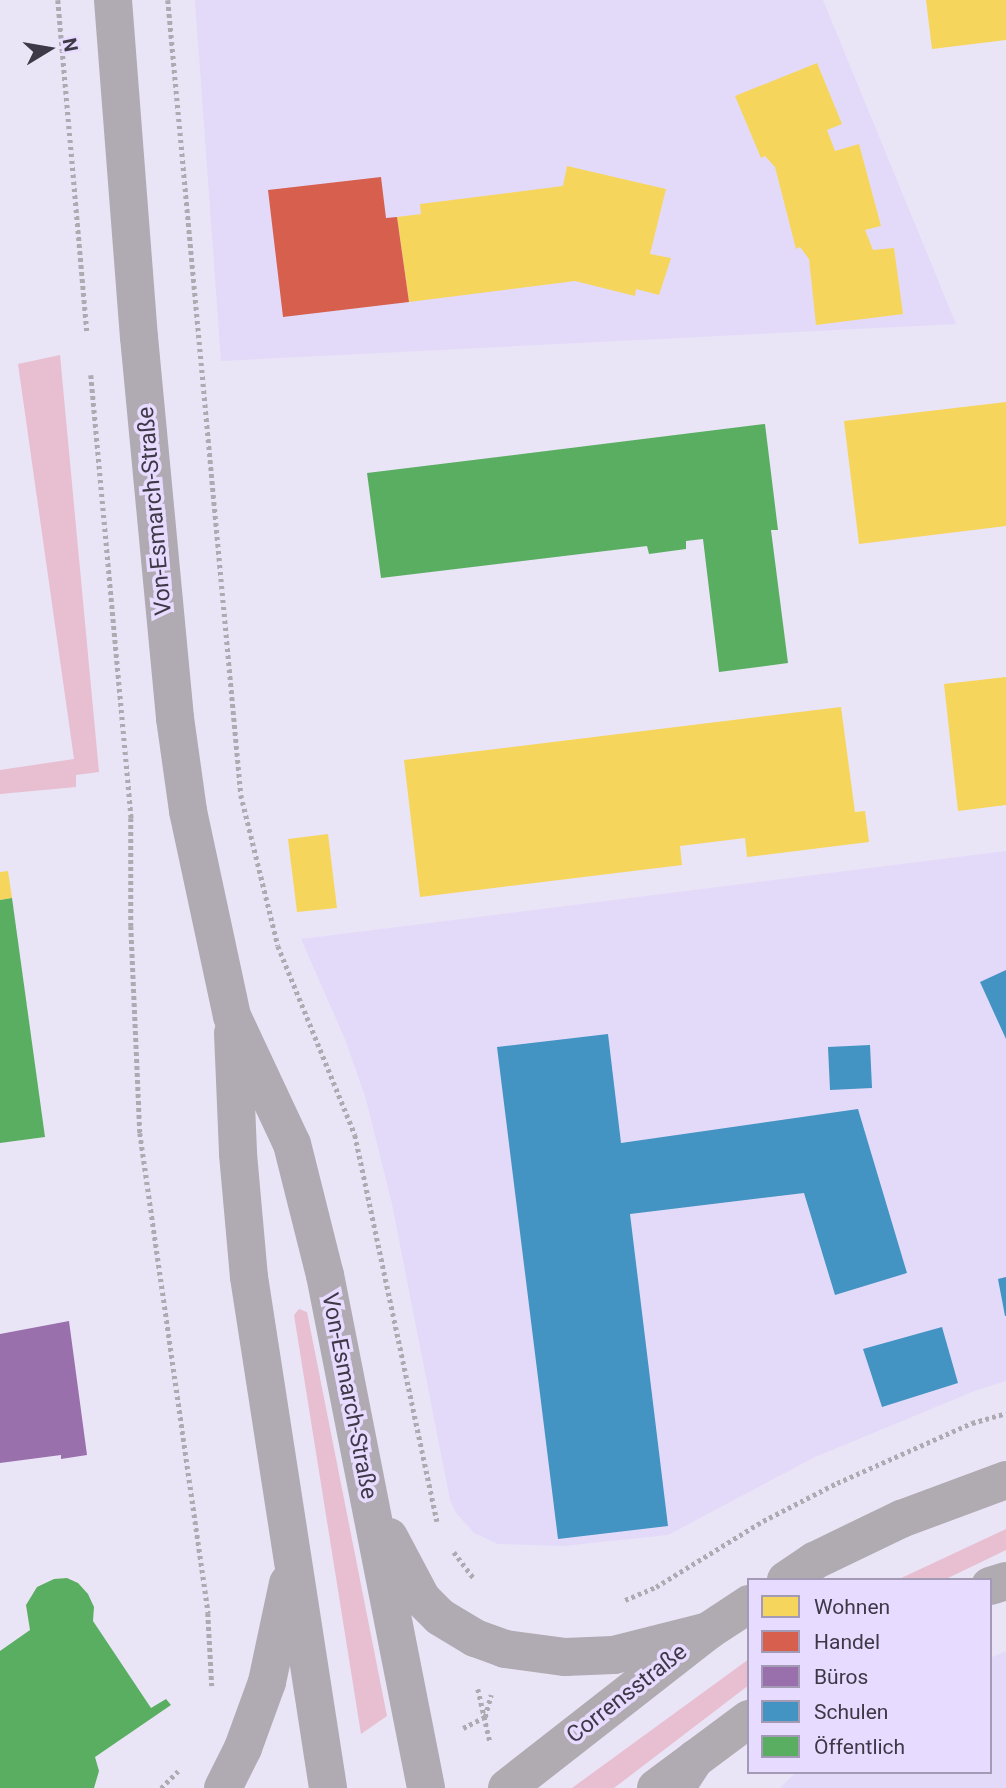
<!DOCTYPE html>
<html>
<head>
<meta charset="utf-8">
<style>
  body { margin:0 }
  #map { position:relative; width:1006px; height:1788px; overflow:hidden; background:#eae4f7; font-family:Roboto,sans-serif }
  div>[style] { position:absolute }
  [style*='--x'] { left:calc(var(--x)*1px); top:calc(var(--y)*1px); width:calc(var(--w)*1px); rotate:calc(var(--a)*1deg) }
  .built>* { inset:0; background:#e3daf9 }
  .green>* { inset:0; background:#e7bfd0 }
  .homes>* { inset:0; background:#f6d55c }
  .shops>* { inset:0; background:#d6604d }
  .offices>* { inset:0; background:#9970ab }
  .schools>* { inset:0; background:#4393c3 }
  .public>* { inset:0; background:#5aae61 }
  .path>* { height:4.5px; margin-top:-2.25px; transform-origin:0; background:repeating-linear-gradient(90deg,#aeaab1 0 3.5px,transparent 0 7px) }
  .street>* { height:38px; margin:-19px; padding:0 19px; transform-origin:19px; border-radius:19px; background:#b0abb1 }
  .secondary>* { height:38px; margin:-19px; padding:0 19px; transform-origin:19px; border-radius:19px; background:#b0aab3 }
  span { translate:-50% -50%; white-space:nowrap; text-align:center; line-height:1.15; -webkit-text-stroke:7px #e7dcff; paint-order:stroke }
  .street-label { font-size:23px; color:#3e3947 }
  .legend { position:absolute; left:747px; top:1578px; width:245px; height:196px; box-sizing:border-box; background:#e7dcff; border:2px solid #a39bb5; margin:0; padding:9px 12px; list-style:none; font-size:21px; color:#3e3947 }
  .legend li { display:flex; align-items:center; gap:14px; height:35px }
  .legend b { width:35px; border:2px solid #a39bb5 }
  .north { position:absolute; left:14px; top:14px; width:70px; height:70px; -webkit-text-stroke:5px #e7dcff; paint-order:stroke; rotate:79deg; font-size:19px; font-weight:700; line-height:28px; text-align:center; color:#3e3947 }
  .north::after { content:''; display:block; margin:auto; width:24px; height:32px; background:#3e3947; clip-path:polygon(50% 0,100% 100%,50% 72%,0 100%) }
</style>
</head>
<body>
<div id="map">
  <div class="built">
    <div style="clip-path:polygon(195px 0,823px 0,956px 324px,221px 361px)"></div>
    <div style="clip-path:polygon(1006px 851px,1006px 1381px,977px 1390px,815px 1457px,668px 1535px,563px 1546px,498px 1544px,474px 1533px,456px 1513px,450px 1500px,392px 1204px,366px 1099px,345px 1039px,301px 939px)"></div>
    <div style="clip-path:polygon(1006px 1651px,1006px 1788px,780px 1788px,796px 1772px,990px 1772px,990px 1658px)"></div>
  </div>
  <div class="green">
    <div style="clip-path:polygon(60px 355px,99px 772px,76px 775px,76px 787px,0 794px,0 770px,74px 759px,18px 364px)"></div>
    <div style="clip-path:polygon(299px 1309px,307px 1312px,387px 1716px,361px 1734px,294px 1315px)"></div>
    <div style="clip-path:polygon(1006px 1529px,1006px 1550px,944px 1580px,897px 1580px)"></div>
    <div style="clip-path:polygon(749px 1659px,749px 1685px,614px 1788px,572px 1788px)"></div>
  </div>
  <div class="homes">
    <div style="clip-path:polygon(926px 0,1006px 0,1006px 40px,932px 49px)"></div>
    <div style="clip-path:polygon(817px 63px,842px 124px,827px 130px,835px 151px,859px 144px,881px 226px,865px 230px,873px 250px,894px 248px,903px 314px,816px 325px,809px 259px,800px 247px,796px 249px,775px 167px,765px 156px,761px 158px,735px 96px)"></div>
    <div style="clip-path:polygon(567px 166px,666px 189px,650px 254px,671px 258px,659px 295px,636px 289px,635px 296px,575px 281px,409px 302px,397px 217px,421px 214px,420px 204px,563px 186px)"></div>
    <div style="clip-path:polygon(1006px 402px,1006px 526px,859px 544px,844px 421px)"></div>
    <div style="clip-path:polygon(1006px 677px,1006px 805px,958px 811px,944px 684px)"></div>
    <div style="clip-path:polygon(841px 707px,855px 812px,865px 811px,869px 842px,747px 857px,745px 838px,680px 846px,682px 865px,420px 897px,404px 760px)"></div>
    <div style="clip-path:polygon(328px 834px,337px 908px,297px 912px,288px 839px)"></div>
    <div style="clip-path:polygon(8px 871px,12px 898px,0 900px,0 872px)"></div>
  </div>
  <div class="shops">
    <div style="clip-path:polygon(381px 177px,386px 218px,397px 217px,409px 302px,283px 317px,268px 190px)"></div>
  </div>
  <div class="offices">
    <div style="clip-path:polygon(69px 1321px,87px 1455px,61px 1459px,61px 1455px,0 1463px,0 1334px)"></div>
  </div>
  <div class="schools">
    <div style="clip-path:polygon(1006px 970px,1006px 1039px,980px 982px)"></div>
    <div style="clip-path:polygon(608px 1034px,621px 1143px,858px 1109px,907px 1273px,835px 1295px,804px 1193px,630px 1214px,668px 1526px,558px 1539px,497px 1047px)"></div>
    <div style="clip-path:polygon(870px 1045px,872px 1088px,830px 1090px,828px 1047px)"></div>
    <div style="clip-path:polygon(1006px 1277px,1006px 1316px,1005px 1316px,998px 1279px)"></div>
    <div style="clip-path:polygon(942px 1327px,958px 1383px,882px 1407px,863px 1349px)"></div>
  </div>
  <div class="public">
    <div style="clip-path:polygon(765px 424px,778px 530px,771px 530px,788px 663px,719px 672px,703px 539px,686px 541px,686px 549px,649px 554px,647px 546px,381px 578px,367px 473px)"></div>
    <div style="clip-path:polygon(12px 898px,45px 1137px,0 1143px,0 900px)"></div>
    <div style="clip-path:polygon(67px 1578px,78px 1583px,88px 1594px,94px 1607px,93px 1621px,151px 1708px,166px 1699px,171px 1705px,95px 1757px,99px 1771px,94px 1788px,0 1788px,0 1651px,30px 1630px,26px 1605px,37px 1587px,54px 1579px)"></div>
  </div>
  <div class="path">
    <div style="--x:58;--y:0;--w:332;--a:85"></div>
    <div style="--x:168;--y:0;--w:798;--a:84.75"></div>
    <div style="--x:241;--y:795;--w:155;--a:76.2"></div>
    <div style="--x:278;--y:946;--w:204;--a:67.8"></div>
    <div style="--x:355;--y:1135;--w:395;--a:78"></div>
    <div style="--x:91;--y:375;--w:445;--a:84.8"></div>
    <div style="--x:131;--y:818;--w:108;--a:90"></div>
    <div style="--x:131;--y:926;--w:207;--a:87.5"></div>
    <div style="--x:140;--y:1133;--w:485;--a:81.9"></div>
    <div style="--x:208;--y:1613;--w:73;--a:86.9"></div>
    <div style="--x:454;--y:1552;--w:34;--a:53"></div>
    <div style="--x:625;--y:1600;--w:34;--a:-23"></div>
    <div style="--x:656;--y:1587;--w:126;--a:-31.7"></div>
    <div style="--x:763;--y:1521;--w:83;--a:-27.2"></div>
    <div style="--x:837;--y:1483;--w:148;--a:-24"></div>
    <div style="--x:972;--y:1423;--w:35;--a:-16"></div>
    <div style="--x:478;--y:1689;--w:54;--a:77.2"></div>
    <div style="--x:463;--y:1728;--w:25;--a:-27"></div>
    <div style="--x:485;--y:1717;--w:23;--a:-75"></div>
    <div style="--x:161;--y:1788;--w:24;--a:-45"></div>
  </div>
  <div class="street">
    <div style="--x:786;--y:1580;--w:34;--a:-34"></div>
    <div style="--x:814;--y:1561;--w:97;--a:-25.8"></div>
    <div style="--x:901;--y:1519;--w:112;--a:-20.4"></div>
    <div style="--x:990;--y:1586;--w:17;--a:-17"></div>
    <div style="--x:507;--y:1788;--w:255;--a:-38"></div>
    <div style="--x:708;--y:1631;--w:49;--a:-33.4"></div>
    <div style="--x:656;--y:1788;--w:116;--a:-36.6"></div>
  </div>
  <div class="secondary">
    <div style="--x:113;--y:0;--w:338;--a:85.6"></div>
    <div style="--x:139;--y:337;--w:383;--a:84.6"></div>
    <div style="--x:175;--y:718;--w:94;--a:82"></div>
    <div style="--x:188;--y:811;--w:210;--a:77.9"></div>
    <div style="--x:232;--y:1016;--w:141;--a:64.9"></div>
    <div style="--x:292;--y:1144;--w:135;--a:75.9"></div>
    <div style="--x:325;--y:1275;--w:523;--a:78.86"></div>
    <div style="--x:233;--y:1033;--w:121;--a:87.6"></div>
    <div style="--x:238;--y:1154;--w:123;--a:84.9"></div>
    <div style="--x:249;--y:1277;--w:517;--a:81.21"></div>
    <div style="--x:389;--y:1537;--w:70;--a:62"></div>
    <div style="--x:422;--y:1599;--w:25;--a:45"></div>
    <div style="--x:440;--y:1617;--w:41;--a:31"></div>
    <div style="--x:475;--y:1638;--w:32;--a:20"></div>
    <div style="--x:505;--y:1649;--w:61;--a:7.6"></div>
    <div style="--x:565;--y:1657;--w:49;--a:-2.3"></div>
    <div style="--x:614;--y:1655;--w:97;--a:-14.3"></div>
    <div style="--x:223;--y:1788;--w:45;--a:-63.4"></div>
    <div style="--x:243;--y:1748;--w:70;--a:-70"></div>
    <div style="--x:267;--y:1682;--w:101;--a:-78"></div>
    <div style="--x:676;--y:1788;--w:35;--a:-57"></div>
  </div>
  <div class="street-label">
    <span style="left:155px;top:511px;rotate:-95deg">Von-Esmarch-Straße</span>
    <span style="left:349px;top:1396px;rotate:79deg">Von-Esmarch-Straße</span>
    <span style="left:627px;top:1694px;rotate:-38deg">Corrensstraße</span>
  </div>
  <ul class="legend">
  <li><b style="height:19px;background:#f6d55c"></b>Wohnen</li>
  <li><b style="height:19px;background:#d6604d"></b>Handel</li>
  <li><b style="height:19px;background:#9970ab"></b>Büros</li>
  <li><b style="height:19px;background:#4393c3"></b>Schulen</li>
  <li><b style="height:19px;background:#5aae61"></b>Öffentlich</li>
  </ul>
  <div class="north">N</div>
</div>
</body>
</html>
